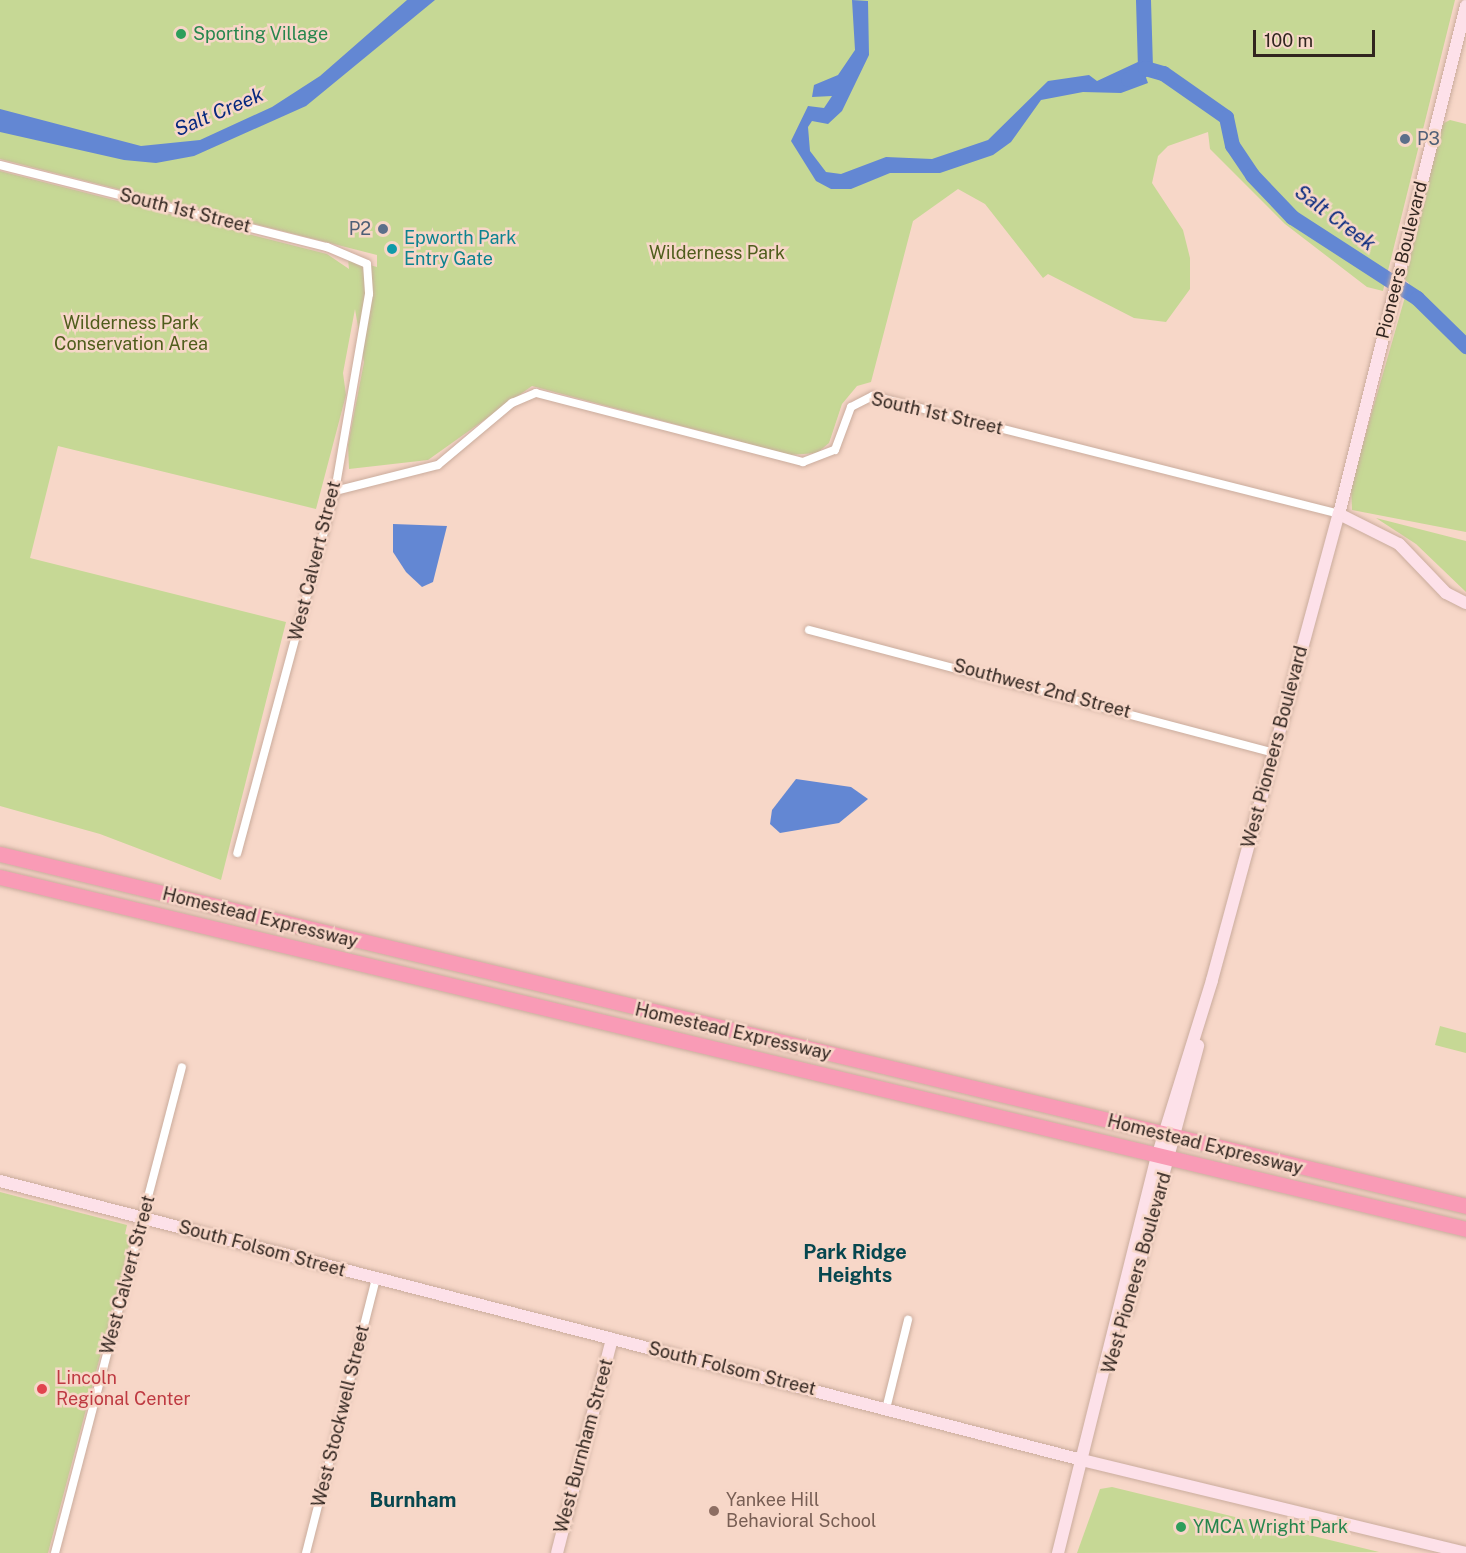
<!DOCTYPE html>
<html>
<head>
<meta charset="utf-8">
<style>
  body { margin:0 }
  #map { position:relative; width:1466px; height:1553px; overflow:hidden; background:#f7d7c8; font-family:"Public Sans",sans-serif }
  div>[style] { position:absolute }
  [style*='--x'] { left:calc(var(--x)*1px); top:calc(var(--y)*1px); width:calc(var(--w)*1px); rotate:calc(var(--a)*1deg) }
  .green>* { inset:0; background:#c6d895 }
  .water>* { inset:0; background:#6387d3 }
  .river>* { height:15px; margin:-7.5px; padding:0 7.5px; transform-origin:7.5px; border-radius:7.5px; background:#6387d3 }
  .roads { filter:drop-shadow(0 0 2px #caac9d) drop-shadow(0 0 2px #caac9d) }
  .street>* { height:8px; margin:-4px; padding:0 4px; transform-origin:4px; border-radius:4px; background:#fff }
  .secondary>* { height:12px; margin:-6px; padding:0 6px; transform-origin:6px; border-radius:6px; background:#fde1e9 }
  .highway>* { height:15px; margin:-7.5px; padding:0 7.5px; transform-origin:7.5px; border-radius:7.5px; background:#f99bb6 }
  .dots>* { width:16px; height:16px; translate:-50% -50%; box-sizing:border-box; border:3px solid #f7d7c8; border-radius:50% }
  span { translate:-50% -50%; white-space:nowrap; text-align:center; line-height:1.15; -webkit-text-stroke:5px #f7d7c8; paint-order:stroke }
  .leisure-label { font-size:18px; color:#27864d }
  .left { translate:0 -50%; text-align:left }
  .service-label { font-size:18px; color:#4e5e75 }
  .right { translate:-100% -50%; text-align:right }
  .street-label { font-size:18px; color:#31251f }
  .culture-label { font-size:18px; color:#0d838f }
  .park-label { font-size:18px; color:#4f5d1c }
  .health-label { font-size:18px; color:#be3a42 }
  .education-label { font-size:18px; color:#785e54 }
  .water-label { font-size:20px; color:#06277e; font-style:italic }
  .neighbourhood-label { font-size:20px; color:#06474f; font-weight:700 }
  .scale { position:absolute; left:1253px; top:30px; width:122px; height:27px; box-sizing:border-box; border:3px solid #31251f; border-top:0; padding-left:8px; font-size:18px; line-height:21px; white-space:nowrap; color:#31251f; -webkit-text-stroke:4px #f7d7c8; paint-order:stroke }
</style>
</head>
<body>
<div id="map">
  <div class="green">
    <div style="clip-path:polygon(0 0,1455px 0,1383px 291px,1367px 287px,1285px 224px,1210px 149px,1208px 132px,1168px 146px,1158px 156px,1152px 183px,1183px 230px,1190px 258px,1190px 289px,1166px 322px,1134px 318px,1048px 274px,1043px 278px,985px 204px,958px 189px,913px 221px,871px 382px,857px 386px,842px 404px,829px 443px,817px 453px,790px 455px,532px 386px,428px 460px,349px 469px,348px 445px,364px 362px,355px 309px,343px 373px,346px 395px,316px 509px,58px 446px,30px 558px,286px 622px,221px 880px,100px 834px,0 806px,0 171px,327px 254px,349px 269px,348px 259px,377px 267px,377px 255px,0 159px)"></div>
    <div style="clip-path:polygon(1450px 120px,1466px 124px,1466px 532px,1352px 510px,1351px 485px,1409px 283px,1405px 280px,1442px 124px)"></div>
    <div style="clip-path:polygon(1376px 518px,1466px 541px,1466px 592px,1416px 544px)"></div>
    <div style="clip-path:polygon(1440px 1026px,1466px 1033px,1466px 1053px,1435px 1045px)"></div>
    <div style="clip-path:polygon(0 1192px,127px 1225px,125px 1234px,132px 1236px,48px 1553px,0 1553px)"></div>
    <div style="clip-path:polygon(1112px 1487px,1379px 1552px,1077px 1553px,1100px 1489px)"></div>
  </div>
  <div class="water">
    <div style="clip-path:polygon(407px 0,435px 0,306px 106px,194px 156px,156px 163px,124px 160px,0 132px,0 109px,141px 146px,200px 140px,272px 107px,320px 76px)"></div>
    <div style="clip-path:polygon(852px 0,868px 1px,869px 55px,842px 111px,828px 124px,812px 121px,808px 127px,810px 151px,826px 172px,841px 174px,886px 157px,932px 159px,988px 140px,1048px 81px,1089px 75px,1097px 81px,1140px 61px,1148px 83px,1121px 93px,1083px 92px,1041px 100px,1011px 142px,993px 155px,940px 173px,890px 173px,851px 189px,831px 189px,816px 181px,791px 141px,808px 106px,824px 108px,832px 96px,812px 97px,814px 85px,838px 75px,855px 50px)"></div>
    <div style="clip-path:polygon(393px 524px,447px 526px,433px 582px,422px 587px,406px 572px,393px 552px)"></div>
    <div style="clip-path:polygon(796px 779px,851px 787px,868px 799px,839px 823px,780px 833px,770px 824px,772px 810px)"></div>
  </div>
  <div class="river">
    <div style="--x:1143;--y:0;--w:68;--a:88.3"></div>
    <div style="--x:1128;--y:79;--w:20;--a:-33"></div>
    <div style="--x:1145;--y:68;--w:19;--a:16"></div>
    <div style="--x:1163;--y:73;--w:77;--a:34.9"></div>
    <div style="--x:1226;--y:117;--w:29;--a:78"></div>
    <div style="--x:1232;--y:145;--w:36;--a:56"></div>
    <div style="--x:1252;--y:175;--w:58;--a:46.4"></div>
    <div style="--x:1292;--y:217;--w:149;--a:32.9"></div>
    <div style="--x:1417;--y:298;--w:69;--a:44.4"></div>
  </div>
  <div class="roads">
    <div class="street">
      <div style="--x:0;--y:165;--w:337;--a:14.1"></div>
      <div style="--x:327;--y:247;--w:43;--a:23"></div>
      <div style="--x:367;--y:264;--w:30;--a:86"></div>
      <div style="--x:369;--y:294;--w:200;--a:99.8"></div>
      <div style="--x:335;--y:491;--w:375;--a:105.1"></div>
      <div style="--x:335;--y:491;--w:106;--a:-14.2"></div>
      <div style="--x:438;--y:465;--w:97;--a:-40"></div>
      <div style="--x:512;--y:403;--w:26;--a:-23"></div>
      <div style="--x:536;--y:393;--w:276;--a:14.5"></div>
      <div style="--x:803;--y:462;--w:34;--a:-21"></div>
      <div style="--x:835;--y:450;--w:46;--a:-69.6"></div>
      <div style="--x:851;--y:407;--w:25;--a:-27"></div>
      <div style="--x:873;--y:396;--w:481;--a:14.2"></div>
      <div style="--x:809;--y:630;--w:480;--a:14.8"></div>
      <div style="--x:886;--y:1409;--w:92;--a:-76.1"></div>
      <div style="--x:55;--y:1553;--w:502;--a:-75.36"></div>
      <div style="--x:306;--y:1553;--w:283;--a:-75.7"></div>
    </div>
    <div class="secondary">
      <div style="--x:1339;--y:514;--w:67;--a:26.6"></div>
      <div style="--x:1399;--y:544;--w:68;--a:46.2"></div>
      <div style="--x:1446;--y:593;--w:22;--a:27"></div>
      <div style="--x:0;--y:1181;--w:1117;--a:14.46"></div>
      <div style="--x:1082;--y:1460;--w:395;--a:13.6"></div>
      <div style="--x:1126;--y:1313;--w:277;--a:-74.9"></div>
      <div style="--x:557;--y:1553;--w:221;--a:-75.6"></div>
      <div style="--x:1058;--y:1553;--w:408;--a:-76"></div>
      <div style="--x:1157;--y:1157;--w:185;--a:-72.7"></div>
      <div style="--x:1212;--y:980;--w:483;--a:-74.8"></div>
      <div style="--x:1339;--y:514;--w:524;--a:-75.96"></div>
    </div>
    <div class="highway">
      <div style="--x:0;--y:854;--w:1508;--a:13.5"></div>
      <div style="--x:0;--y:877;--w:1508;--a:13.5"></div>
    </div>
  </div>
  <div class="dots">
    <div style="left:181px;top:34px;background:#2e9e5b"></div>
    <div style="left:1405px;top:139px;background:#5c6f8a"></div>
    <div style="left:383px;top:229px;background:#5c6f8a"></div>
    <div style="left:392px;top:249px;background:#0f9aa8"></div>
    <div style="left:42px;top:1389px;background:#e0444e"></div>
    <div style="left:714px;top:1511px;background:#8d6e63"></div>
    <div style="left:1181px;top:1527px;background:#2e9e5b"></div>
  </div>
  <div class="leisure-label">
    <span class="left" style="left:193px;top:34px">Sporting Village</span>
    <span class="left" style="left:1193px;top:1527px">YMCA Wright Park</span>
  </div>
  <div class="service-label">
    <span class="left" style="left:1417px;top:139px">P3</span>
    <span class="right" style="left:371px;top:229px">P2</span>
  </div>
  <div class="street-label">
    <span style="left:185px;top:211px;rotate:14deg">South 1st Street</span>
    <span style="left:1402px;top:260px;rotate:-76deg">Pioneers Boulevard</span>
    <span style="left:937px;top:414px;rotate:13deg">South 1st Street</span>
    <span style="left:315px;top:561px;rotate:-76deg">West Calvert Street</span>
    <span style="left:1042px;top:689px;rotate:15deg">Southwest 2nd Street</span>
    <span style="left:1275px;top:747px;rotate:-75deg">West Pioneers Boulevard</span>
    <span style="left:260px;top:918px;rotate:14deg">Homestead Expressway</span>
    <span style="left:733px;top:1032px;rotate:13deg">Homestead Expressway</span>
    <span style="left:1205px;top:1145px;rotate:14deg">Homestead Expressway</span>
    <span style="left:262px;top:1249px;rotate:15deg">South Folsom Street</span>
    <span style="left:1137px;top:1273px;rotate:-74deg">West Pioneers Boulevard</span>
    <span style="left:128px;top:1275px;rotate:-75deg">West Calvert Street</span>
    <span style="left:732px;top:1369px;rotate:14deg">South Folsom Street</span>
    <span style="left:341px;top:1416px;rotate:-76deg">West Stockwell Street</span>
    <span style="left:584px;top:1446px;rotate:-75deg">West Burnham Street</span>
  </div>
  <div class="culture-label">
    <span class="left" style="left:404px;top:249px">Epworth Park<br>Entry Gate</span>
  </div>
  <div class="park-label">
    <span style="left:717px;top:253px">Wilderness Park</span>
    <span style="left:131px;top:334px">Wilderness Park<br>Conservation Area</span>
  </div>
  <div class="health-label">
    <span class="left" style="left:56px;top:1389px">Lincoln<br>Regional Center</span>
  </div>
  <div class="education-label">
    <span class="left" style="left:726px;top:1511px">Yankee Hill<br>Behavioral School</span>
  </div>
  <div class="water-label">
    <span style="left:219px;top:112px;rotate:-23deg">Salt Creek</span>
    <span style="left:1335px;top:218px;rotate:37deg">Salt Creek</span>
  </div>
  <div class="neighbourhood-label">
    <span style="left:855px;top:1264px">Park Ridge<br>Heights</span>
    <span style="left:413px;top:1500px">Burnham</span>
  </div>
  <div class="scale">100 m</div>
</div>
</body>
</html>
